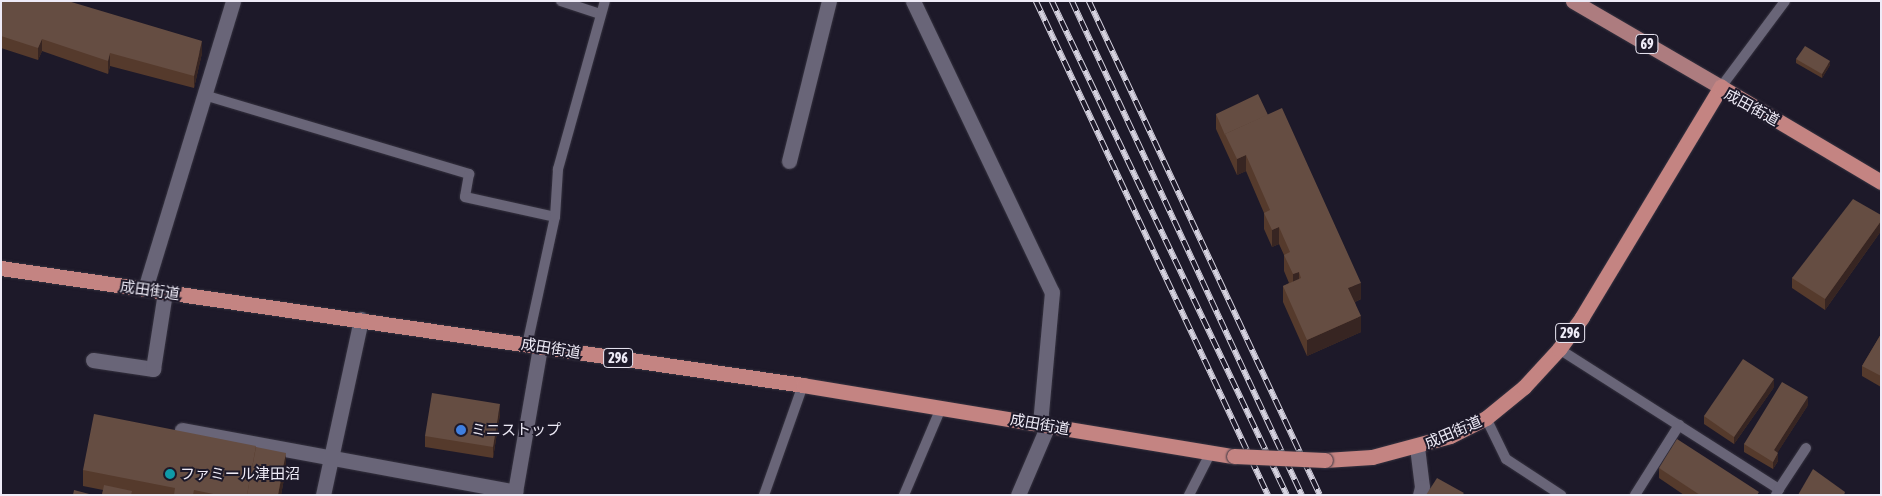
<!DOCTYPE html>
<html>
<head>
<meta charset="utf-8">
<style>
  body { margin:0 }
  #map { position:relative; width:1882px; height:496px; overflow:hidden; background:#1d1929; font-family:"Asap Condensed","Noto Sans JP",sans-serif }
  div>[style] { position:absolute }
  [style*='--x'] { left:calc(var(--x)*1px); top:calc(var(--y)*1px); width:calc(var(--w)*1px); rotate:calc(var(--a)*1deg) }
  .roads { filter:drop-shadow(0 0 1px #35323f) drop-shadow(0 0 1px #35323f) }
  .service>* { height:10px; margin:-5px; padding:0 5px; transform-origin:5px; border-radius:5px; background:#696578 }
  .minor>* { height:15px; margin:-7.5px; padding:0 7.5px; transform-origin:7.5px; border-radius:7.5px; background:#696578 }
  .primary>* { height:15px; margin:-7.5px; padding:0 7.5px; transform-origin:7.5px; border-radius:7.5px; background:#ad7c7f }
  .trunk>* { height:15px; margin:-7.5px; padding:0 7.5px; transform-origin:7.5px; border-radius:7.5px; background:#c48482 }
  .rail>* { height:5.5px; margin-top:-2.75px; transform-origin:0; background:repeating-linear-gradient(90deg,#1d1929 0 11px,#d5d2df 0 22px); box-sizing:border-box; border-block:1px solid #d5d2df }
  .bridges { filter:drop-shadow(0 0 1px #35323f) drop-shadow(0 0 1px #35323f) }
  .trunk-bridge>* { height:15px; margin:-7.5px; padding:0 7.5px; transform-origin:7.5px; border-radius:7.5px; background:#c48482 }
  .wall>* { inset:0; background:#553a2c }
  .shaded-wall>* { inset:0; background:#372522 }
  .building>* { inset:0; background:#654d42 }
  .dots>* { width:14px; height:14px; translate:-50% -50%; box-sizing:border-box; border:2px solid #1d1929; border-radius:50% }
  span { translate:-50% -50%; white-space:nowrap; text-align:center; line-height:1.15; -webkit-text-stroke:4px #1d1929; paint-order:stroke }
  .shield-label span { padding:1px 4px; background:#1d1929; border:1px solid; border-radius:4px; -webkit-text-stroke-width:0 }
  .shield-label { font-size:14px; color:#eeebf7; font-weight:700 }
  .street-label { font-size:15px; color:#eeebf7 }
  .poi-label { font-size:15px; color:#eeebf7 }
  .left { translate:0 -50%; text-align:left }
  .frame { position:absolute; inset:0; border:2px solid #eeebf7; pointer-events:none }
</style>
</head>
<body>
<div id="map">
  <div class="roads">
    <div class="service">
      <div style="--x:561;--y:1;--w:41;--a:18.4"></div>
      <div style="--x:1721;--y:87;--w:107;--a:-53.3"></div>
      <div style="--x:204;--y:95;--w:277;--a:16.6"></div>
      <div style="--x:469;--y:174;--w:23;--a:100"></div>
      <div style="--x:465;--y:197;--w:92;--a:12.5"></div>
      <div style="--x:527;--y:345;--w:131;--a:-77.7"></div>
      <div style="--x:555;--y:217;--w:48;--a:-86.4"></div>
      <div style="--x:558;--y:169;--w:174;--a:-74.4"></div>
      <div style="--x:1559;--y:349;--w:261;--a:32.5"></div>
      <div style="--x:1779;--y:489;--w:7;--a:117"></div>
      <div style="--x:1486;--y:418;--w:46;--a:64"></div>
      <div style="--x:1506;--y:459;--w:66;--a:33.2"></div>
      <div style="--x:1779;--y:489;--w:49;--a:-56.6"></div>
      <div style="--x:764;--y:495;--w:117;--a:-70.5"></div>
      <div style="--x:904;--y:495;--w:95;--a:-67"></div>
      <div style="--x:1189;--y:495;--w:48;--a:-62.9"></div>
      <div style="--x:1635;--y:495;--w:83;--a:-57.8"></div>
    </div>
    <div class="minor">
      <div style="--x:913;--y:1;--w:322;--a:64.5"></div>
      <div style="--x:1052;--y:292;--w:132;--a:95.2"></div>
      <div style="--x:789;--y:161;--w:165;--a:-76"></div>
      <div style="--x:145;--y:289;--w:301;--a:-73"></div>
      <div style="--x:93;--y:360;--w:61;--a:8.5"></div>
      <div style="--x:153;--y:369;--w:78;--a:-81.1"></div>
      <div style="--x:182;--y:430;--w:339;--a:10.5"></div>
      <div style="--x:515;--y:492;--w:147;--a:-80.2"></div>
      <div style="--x:1417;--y:447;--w:40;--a:82.9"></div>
      <div style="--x:1422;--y:487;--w:8;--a:104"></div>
      <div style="--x:323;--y:495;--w:180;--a:-77.8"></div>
      <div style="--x:1018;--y:495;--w:76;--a:-66.8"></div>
    </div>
    <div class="primary">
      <div style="--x:1573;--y:1;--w:171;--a:30.2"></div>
    </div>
    <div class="trunk">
      <div style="--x:1;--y:268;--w:810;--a:8.3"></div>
      <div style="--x:803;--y:385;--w:437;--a:9.4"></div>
      <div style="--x:1325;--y:460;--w:47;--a:-3.7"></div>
      <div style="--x:1372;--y:457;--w:81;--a:-15.1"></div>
      <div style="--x:1450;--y:436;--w:40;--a:-26.6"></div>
      <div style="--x:1486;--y:418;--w:49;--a:-39.2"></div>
      <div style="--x:1524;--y:387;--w:52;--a:-47.4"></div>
      <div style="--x:1559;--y:349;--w:39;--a:-54"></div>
      <div style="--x:1582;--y:317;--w:269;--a:-58.9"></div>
      <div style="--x:1721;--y:87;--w:186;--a:30.7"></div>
    </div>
  </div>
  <div class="rail">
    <div style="--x:1036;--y:1;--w:546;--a:64.84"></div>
    <div style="--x:1052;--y:1;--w:547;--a:64.56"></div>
    <div style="--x:1072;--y:1;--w:545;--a:65.03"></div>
    <div style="--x:1089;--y:1;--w:545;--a:64.94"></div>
  </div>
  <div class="bridges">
    <div class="trunk-bridge">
      <div style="--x:1234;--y:456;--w:91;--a:2.5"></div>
    </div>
  </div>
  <div class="wall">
    <div style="clip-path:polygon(1px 1px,202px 53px,194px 88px,110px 66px,108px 74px,42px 51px,38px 60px,1px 48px)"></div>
    <div style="clip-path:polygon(1796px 59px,1830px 65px,1822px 78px,1796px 63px)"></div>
    <div style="clip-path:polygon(1216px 114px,1268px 115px,1361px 299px,1355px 302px,1361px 332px,1307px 356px,1283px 302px,1283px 286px,1289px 283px,1284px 271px,1284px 255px,1279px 244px,1272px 247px,1264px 229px,1264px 213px,1246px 171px,1237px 175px,1216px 129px)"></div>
    <div style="clip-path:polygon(1881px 215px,1881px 231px,1825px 310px,1792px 288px,1792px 278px)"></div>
    <div style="clip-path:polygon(1881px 334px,1881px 387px,1862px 376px,1862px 366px)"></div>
    <div style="clip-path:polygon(1774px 387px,1734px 444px,1704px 424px,1704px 416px)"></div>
    <div style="clip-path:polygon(1808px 405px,1777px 453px,1778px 461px,1773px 469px,1744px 452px,1744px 444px)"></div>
    <div style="clip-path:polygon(500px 414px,493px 458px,425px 447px,425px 436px)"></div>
    <div style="clip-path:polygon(256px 447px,286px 468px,281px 495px,102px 495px,103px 490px,83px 486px,83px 470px)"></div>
    <div style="clip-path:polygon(1659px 468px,1759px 495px,1684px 495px,1659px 478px)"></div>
  </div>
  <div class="shaded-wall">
    <div style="clip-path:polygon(42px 39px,42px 51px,38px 60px,38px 48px)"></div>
    <div style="clip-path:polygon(202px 41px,202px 53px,194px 88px,194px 76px)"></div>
    <div style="clip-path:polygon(110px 53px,110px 66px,108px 74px,108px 61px)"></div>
    <div style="clip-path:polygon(1830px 61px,1830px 65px,1822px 78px,1822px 74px)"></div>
    <div style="clip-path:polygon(1246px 155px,1246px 171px,1237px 175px,1237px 159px)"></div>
    <div style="clip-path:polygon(1881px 221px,1881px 231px,1825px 310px,1825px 299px)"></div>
    <div style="clip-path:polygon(1279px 227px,1279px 244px,1272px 247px,1272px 230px)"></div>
    <div style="clip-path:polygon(1299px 272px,1299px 288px,1293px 290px,1293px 274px)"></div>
    <div style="clip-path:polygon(1361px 283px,1361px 299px,1348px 305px,1348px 288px)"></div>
    <div style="clip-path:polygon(1361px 316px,1361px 332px,1307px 356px,1307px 340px)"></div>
    <div style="clip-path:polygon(1774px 379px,1774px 387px,1734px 444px,1734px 437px)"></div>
    <div style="clip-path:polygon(1808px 397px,1808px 405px,1774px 458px,1774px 450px)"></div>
    <div style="clip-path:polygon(500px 404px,500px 414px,493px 458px,493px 447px)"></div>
    <div style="clip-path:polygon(286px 453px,286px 468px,281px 495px,278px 495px)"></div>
    <div style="clip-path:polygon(1778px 453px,1778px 461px,1773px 469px,1773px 462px)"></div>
  </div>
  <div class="building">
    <div style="clip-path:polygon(1px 1px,68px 1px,202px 41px,194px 76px,110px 53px,108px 61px,42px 39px,38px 48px,1px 36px)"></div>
    <div style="clip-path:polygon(1805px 46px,1830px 61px,1822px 74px,1796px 59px)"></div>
    <div style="clip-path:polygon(1258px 94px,1268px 115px,1225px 134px,1225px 135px,1216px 114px)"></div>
    <div style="clip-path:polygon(1282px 108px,1361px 283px,1348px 288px,1361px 316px,1307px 340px,1283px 286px,1301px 278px,1299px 272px,1293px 274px,1284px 255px,1290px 252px,1279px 227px,1272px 230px,1264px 213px,1270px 210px,1246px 155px,1237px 159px,1225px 134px)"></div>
    <div style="clip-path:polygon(1853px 199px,1881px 215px,1881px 221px,1825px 299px,1792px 278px)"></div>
    <div style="clip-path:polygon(1881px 334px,1881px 376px,1862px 366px)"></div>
    <div style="clip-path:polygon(1743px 359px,1774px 379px,1734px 437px,1704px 416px)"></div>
    <div style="clip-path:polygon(1782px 382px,1808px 397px,1774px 450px,1778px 453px,1773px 462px,1744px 444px)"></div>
    <div style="clip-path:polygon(432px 393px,500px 404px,493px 447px,425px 436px)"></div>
    <div style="clip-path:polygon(94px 414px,256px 446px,247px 495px,218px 495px,194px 490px,193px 495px,174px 495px,175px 488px,83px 470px)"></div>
    <div style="clip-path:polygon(1677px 439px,1759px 492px,1757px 495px,1700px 495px,1659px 468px)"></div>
    <div style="clip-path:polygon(256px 447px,286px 453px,278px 495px,247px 495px)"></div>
    <div style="clip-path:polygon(1813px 469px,1845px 492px,1844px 495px,1798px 495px)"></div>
    <div style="clip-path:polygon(1437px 478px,1464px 493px,1462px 495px,1426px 495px)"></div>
    <div style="clip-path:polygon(104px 485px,132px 491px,131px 495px,102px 495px)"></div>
    <div style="clip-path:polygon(74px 490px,93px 495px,73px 495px)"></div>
  </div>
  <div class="dots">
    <div style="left:461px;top:430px;background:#3f7fe0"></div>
    <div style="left:170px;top:474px;background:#0f9aa8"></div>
  </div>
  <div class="shield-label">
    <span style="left:1647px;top:44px">69</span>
    <span style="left:1570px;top:333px">296</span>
    <span style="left:618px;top:358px">296</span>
  </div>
  <div class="street-label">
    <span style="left:1752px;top:107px;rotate:29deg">成田街道</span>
    <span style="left:150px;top:290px;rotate:8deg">成田街道</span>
    <span style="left:551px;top:348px;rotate:9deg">成田街道</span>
    <span style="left:1040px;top:424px;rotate:10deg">成田街道</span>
    <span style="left:1453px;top:432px;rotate:-23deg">成田街道</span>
  </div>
  <div class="poi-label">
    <span class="left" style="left:471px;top:430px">ミニストップ</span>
    <span class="left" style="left:180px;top:474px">ファミール津田沼</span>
  </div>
  <div class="frame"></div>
</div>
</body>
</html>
